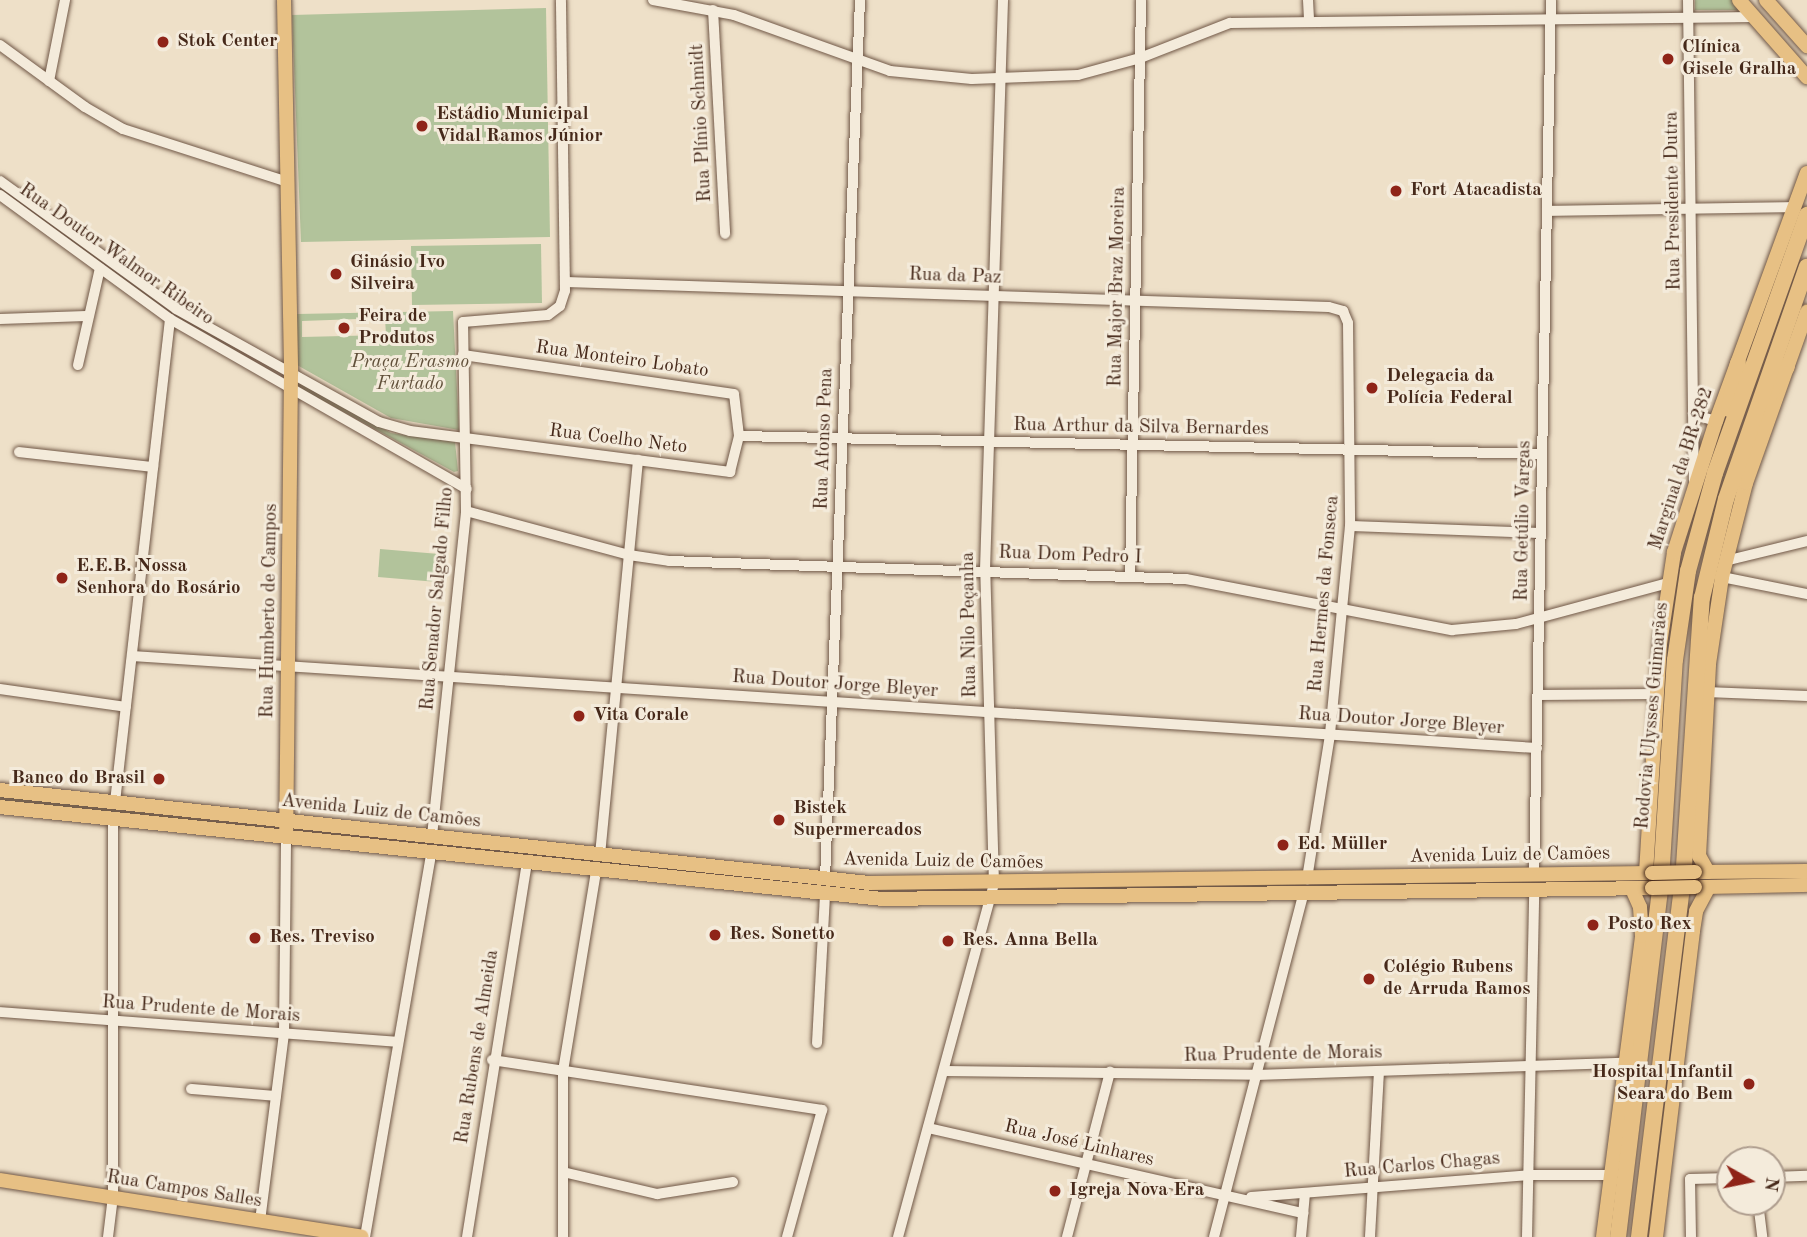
<!DOCTYPE html>
<html>
<head>
<meta charset="utf-8">
<style>
  body { margin:0 }
  #map { position:relative; width:1807px; height:1237px; overflow:hidden; background:#eee0c8; font-family:"Old Standard TT",serif }
  div>[style] { position:absolute }
  [style*='--x'] { left:calc(var(--x)*1px); top:calc(var(--y)*1px); width:calc(var(--w)*1px); rotate:calc(var(--a)*1deg) }
  .green>* { inset:0; background:#b2c39b }
  .roads { filter:drop-shadow(0 0 2px #705746) drop-shadow(0 0 2px #705746) }
  .minor>* { height:10px; margin:-5px; padding:0 5px; transform-origin:5px; border-radius:5px; background:#f4ebdb }
  .major>* { height:14px; margin:-7px; padding:0 7px; transform-origin:7px; border-radius:7px; background:#e7c084 }
  .highway>* { height:16px; margin:-8px; padding:0 8px; transform-origin:8px; border-radius:8px; background:#e7c084 }
  .bridges { filter:drop-shadow(0 0 2px #46291a) drop-shadow(0 0 2px #46291a) }
  .major-bridge>* { height:14px; margin:-7px; padding:0 7px; transform-origin:7px; border-radius:7px; background:#e7c084 }
  .dots>* { width:19px; height:19px; translate:-50% -50%; box-sizing:border-box; border:4px solid #f4ebdb; border-radius:50% }
  span { translate:-50% -50%; white-space:nowrap; text-align:center; line-height:1.15; -webkit-text-stroke:6px #f4ebdb; paint-order:stroke }
  .poi-label { font-size:19px; color:#46291a; font-weight:700 }
  .left { translate:0 -50%; text-align:left }
  .right { translate:-100% -50%; text-align:right }
  .street-label { font-size:19px; color:#46291a }
  .park-label { font-size:19px; color:#61503a; font-style:italic }
  .north { position:absolute; left:1716px; top:1146px; width:70px; height:70px; box-sizing:border-box; background:#f4ebdb; border:2px solid #ae9d8e; border-radius:50%; rotate:99deg; font-size:19px; font-weight:700; line-height:28px; text-align:center; color:#46291a }
  .north::after { content:''; display:block; margin:auto; width:24px; height:32px; background:#8f2418; clip-path:polygon(50% 0,100% 100%,50% 72%,0 100%) }
</style>
</head>
<body>
<div id="map">
  <div class="green">
    <div style="clip-path:polygon(1695px 0,1732px 0,1741px 10px,1695px 10px)"></div>
    <div style="clip-path:polygon(546px 8px,550px 237px,301px 242px,292px 15px)"></div>
    <div style="clip-path:polygon(541px 244px,542px 303px,412px 305px,411px 246px)"></div>
    <div style="clip-path:polygon(evenodd,453px 311px,459px 430px,391px 418px,297px 365px,297px 314px,453px 311px,385px 318px,386px 335px,302px 337px,302px 321px,385px 318px)"></div>
    <div style="clip-path:polygon(298px 381px,391px 433px,455px 442px,458px 471px,454px 472px,296px 386px)"></div>
    <div style="clip-path:polygon(380px 549px,439px 554px,437px 582px,378px 577px)"></div>
    <div style="clip-path:polygon(0 796px,263px 827px,273px 828px,0 801px)"></div>
    <div style="clip-path:polygon(1517px 882px,1457px 887px,1049px 890px,1083px 886px)"></div>
  </div>
  <div class="roads">
    <div class="minor">
      <div style="--x:653;--y:0;--w:82;--a:10.5"></div>
      <div style="--x:734;--y:15;--w:166;--a:19.7"></div>
      <div style="--x:890;--y:71;--w:82;--a:5.6"></div>
      <div style="--x:972;--y:79;--w:106;--a:-2.2"></div>
      <div style="--x:1078;--y:75;--w:64;--a:-15.3"></div>
      <div style="--x:1140;--y:58;--w:97;--a:-21.3"></div>
      <div style="--x:1230;--y:23;--w:524;--a:-0.66"></div>
      <div style="--x:1308;--y:0;--w:22;--a:87"></div>
      <div style="--x:1688;--y:0;--w:480;--a:89.3"></div>
      <div style="--x:713;--y:10;--w:224;--a:86.9"></div>
      <div style="--x:0;--y:45;--w:105;--a:36.1"></div>
      <div style="--x:85;--y:107;--w:44;--a:30.1"></div>
      <div style="--x:123;--y:129;--w:173;--a:17.8"></div>
      <div style="--x:49;--y:81;--w:83;--a:-78.8"></div>
      <div style="--x:0;--y:181;--w:218;--a:36"></div>
      <div style="--x:176;--y:309;--w:232;--a:29.1"></div>
      <div style="--x:379;--y:422;--w:32;--a:16"></div>
      <div style="--x:410;--y:431;--w:323;--a:7.3"></div>
      <div style="--x:730;--y:472;--w:37;--a:-76"></div>
      <div style="--x:739;--y:436;--w:42;--a:-96.8"></div>
      <div style="--x:734;--y:394;--w:274;--a:-171.8"></div>
      <div style="--x:0;--y:195;--w:210;--a:36.1"></div>
      <div style="--x:170;--y:319;--w:342;--a:29.8"></div>
      <div style="--x:1547;--y:211;--w:247;--a:-0.9"></div>
      <div style="--x:566;--y:282;--w:763;--a:1.88"></div>
      <div style="--x:1329;--y:307;--w:15;--a:16"></div>
      <div style="--x:1343;--y:311;--w:13;--a:67"></div>
      <div style="--x:1348;--y:323;--w:203;--a:89.4"></div>
      <div style="--x:1350;--y:526;--w:210;--a:95.5"></div>
      <div style="--x:1330;--y:735;--w:146;--a:99.1"></div>
      <div style="--x:0;--y:319;--w:86;--a:-2"></div>
      <div style="--x:78;--y:365;--w:99;--a:-77.2"></div>
      <div style="--x:1696;--y:404;--w:14;--a:65"></div>
      <div style="--x:1702;--y:417;--w:15;--a:16"></div>
      <div style="--x:739;--y:436;--w:803;--a:1.28"></div>
      <div style="--x:19;--y:452;--w:135;--a:6.4"></div>
      <div style="--x:466;--y:511;--w:169;--a:15.1"></div>
      <div style="--x:629;--y:555;--w:40;--a:8.5"></div>
      <div style="--x:669;--y:561;--w:517;--a:1.99"></div>
      <div style="--x:1186;--y:579;--w:271;--a:10.9"></div>
      <div style="--x:1452;--y:630;--w:64;--a:-5.4"></div>
      <div style="--x:1516;--y:624;--w:157;--a:-15.1"></div>
      <div style="--x:1350;--y:526;--w:191;--a:2.1"></div>
      <div style="--x:1725;--y:561;--w:84;--a:-13.7"></div>
      <div style="--x:1130;--y:575;--w:575;--a:-88.9"></div>
      <div style="--x:1722;--y:577;--w:87;--a:11.3"></div>
      <div style="--x:132;--y:656;--w:1408;--a:3.75"></div>
      <div style="--x:0;--y:689;--w:127;--a:8.1"></div>
      <div style="--x:1706;--y:692;--w:101;--a:2.3"></div>
      <div style="--x:1538;--y:695;--w:119;--a:-0.5"></div>
      <div style="--x:115;--y:802;--w:486;--a:-83.5"></div>
      <div style="--x:432;--y:836;--w:327;--a:-84"></div>
      <div style="--x:466;--y:511;--w:189;--a:-90.9"></div>
      <div style="--x:463;--y:322;--w:85;--a:-4.7"></div>
      <div style="--x:548;--y:315;--w:15;--a:-37"></div>
      <div style="--x:560;--y:306;--w:16;--a:-72"></div>
      <div style="--x:565;--y:291;--w:291;--a:-90.8"></div>
      <div style="--x:600;--y:855;--w:397;--a:-84.5"></div>
      <div style="--x:1534;--y:875;--w:875;--a:-88.89"></div>
      <div style="--x:825;--y:879;--w:880;--a:-87.72"></div>
      <div style="--x:0;--y:1012;--w:399;--a:4.3"></div>
      <div style="--x:817;--y:1043;--w:147;--a:-86.9"></div>
      <div style="--x:492;--y:1060;--w:334;--a:8.6"></div>
      <div style="--x:822;--y:1110;--w:132;--a:105.4"></div>
      <div style="--x:944;--y:1071;--w:312;--a:0.7"></div>
      <div style="--x:1256;--y:1075;--w:367;--a:-1.9"></div>
      <div style="--x:191;--y:1089;--w:85;--a:4.7"></div>
      <div style="--x:928;--y:1128;--w:385;--a:12.8"></div>
      <div style="--x:563;--y:1172;--w:97;--a:13.2"></div>
      <div style="--x:657;--y:1194;--w:77;--a:-9"></div>
      <div style="--x:1772;--y:1177;--w:35;--a:-2"></div>
      <div style="--x:1251;--y:1197;--w:279;--a:-4.5"></div>
      <div style="--x:1529;--y:1175;--w:81;--a:0"></div>
      <div style="--x:1758;--y:1202;--w:35;--a:83"></div>
      <div style="--x:260;--y:1221;--w:190;--a:-82.7"></div>
      <div style="--x:284;--y:1033;--w:195;--a:-89.4"></div>
      <div style="--x:108;--y:1237;--w:39;--a:-83"></div>
      <div style="--x:113;--y:1198;--w:378;--a:-90"></div>
      <div style="--x:365;--y:1237;--w:389;--a:-80.2"></div>
      <div style="--x:467;--y:1237;--w:378;--a:-80.9"></div>
      <div style="--x:563;--y:1237;--w:166;--a:-90"></div>
      <div style="--x:563;--y:1071;--w:202;--a:-80.6"></div>
      <div style="--x:898;--y:1237;--w:366;--a:-74.8"></div>
      <div style="--x:994;--y:884;--w:314;--a:-91.6"></div>
      <div style="--x:985;--y:570;--w:570;--a:-88.19"></div>
      <div style="--x:1067;--y:1237;--w:171;--a:-75.4"></div>
      <div style="--x:1214;--y:1237;--w:353;--a:-75.4"></div>
      <div style="--x:1301;--y:1237;--w:44;--a:-84.8"></div>
      <div style="--x:1370;--y:1237;--w:166;--a:-86.9"></div>
      <div style="--x:1527;--y:1237;--w:347;--a:-88.8"></div>
      <div style="--x:1691;--y:1237;--w:58;--a:-91"></div>
      <div style="--x:1690;--y:1179;--w:40;--a:-1.4"></div>
    </div>
    <div class="major">
      <div style="--x:284;--y:0;--w:374;--a:88.9"></div>
      <div style="--x:291;--y:374;--w:456;--a:90.6"></div>
      <div style="--x:1739;--y:0;--w:103;--a:48.6"></div>
      <div style="--x:1766;--y:0;--w:62;--a:48.3"></div>
      <div style="--x:0;--y:790;--w:874;--a:6.11"></div>
      <div style="--x:869;--y:883;--w:783;--a:-0.73"></div>
      <div style="--x:0;--y:807;--w:888;--a:5.95"></div>
      <div style="--x:883;--y:899;--w:769;--a:-0.82"></div>
      <div style="--x:1700;--y:872;--w:107;--a:-0.5"></div>
      <div style="--x:1708;--y:872;--w:18;--a:-119"></div>
      <div style="--x:1699;--y:856;--w:192;--a:-87"></div>
      <div style="--x:1709;--y:664;--w:88;--a:-81.5"></div>
      <div style="--x:1722;--y:577;--w:97;--a:-75.7"></div>
      <div style="--x:1746;--y:483;--w:182;--a:-70.4"></div>
      <div style="--x:1646;--y:873;--w:229;--a:-86.5"></div>
      <div style="--x:1660;--y:644;--w:93;--a:-81.3"></div>
      <div style="--x:1674;--y:552;--w:138;--a:-72.2"></div>
      <div style="--x:1716;--y:421;--w:264;--a:-69.9"></div>
      <div style="--x:1700;--y:887;--w:107;--a:-1.1"></div>
      <div style="--x:0;--y:1180;--w:366;--a:8.9"></div>
      <div style="--x:1603;--y:1237;--w:304;--a:-82.6"></div>
      <div style="--x:1642;--y:936;--w:29;--a:-94"></div>
      <div style="--x:1640;--y:907;--w:20;--a:-114"></div>
      <div style="--x:1656;--y:1237;--w:308;--a:-83.1"></div>
      <div style="--x:1693;--y:931;--w:20;--a:-81"></div>
      <div style="--x:1696;--y:911;--w:27;--a:-62"></div>
    </div>
    <div class="highway">
      <div style="--x:1768;--y:398;--w:37;--a:-59"></div>
      <div style="--x:1729;--y:409;--w:47;--a:-78.9"></div>
      <div style="--x:1618;--y:1237;--w:360;--a:-83.1"></div>
      <div style="--x:1661;--y:880;--w:220;--a:-86.4"></div>
      <div style="--x:1675;--y:660;--w:90;--a:-81.7"></div>
      <div style="--x:1688;--y:571;--w:102;--a:-74.6"></div>
      <div style="--x:1715;--y:473;--w:274;--a:-70.4"></div>
      <div style="--x:1639;--y:1237;--w:359;--a:-83"></div>
      <div style="--x:1683;--y:881;--w:284;--a:-86.2"></div>
      <div style="--x:1702;--y:598;--w:102;--a:-76.4"></div>
      <div style="--x:1726;--y:499;--w:246;--a:-70.8"></div>
    </div>
  </div>
  <div class="bridges">
    <div class="major-bridge">
      <div style="--x:1652;--y:873;--w:43;--a:-1.3"></div>
      <div style="--x:1652;--y:888;--w:43;--a:-1.3"></div>
    </div>
  </div>
  <div class="dots">
    <div style="left:163px;top:42px;background:#8f2418"></div>
    <div style="left:1668px;top:59px;background:#8f2418"></div>
    <div style="left:422px;top:126px;background:#8f2418"></div>
    <div style="left:1396px;top:191px;background:#8f2418"></div>
    <div style="left:336px;top:274px;background:#8f2418"></div>
    <div style="left:344px;top:328px;background:#8f2418"></div>
    <div style="left:1372px;top:388px;background:#8f2418"></div>
    <div style="left:62px;top:578px;background:#8f2418"></div>
    <div style="left:579px;top:716px;background:#8f2418"></div>
    <div style="left:159px;top:779px;background:#8f2418"></div>
    <div style="left:779px;top:820px;background:#8f2418"></div>
    <div style="left:1283px;top:845px;background:#8f2418"></div>
    <div style="left:1593px;top:925px;background:#8f2418"></div>
    <div style="left:715px;top:935px;background:#8f2418"></div>
    <div style="left:255px;top:938px;background:#8f2418"></div>
    <div style="left:948px;top:941px;background:#8f2418"></div>
    <div style="left:1369px;top:979px;background:#8f2418"></div>
    <div style="left:1749px;top:1084px;background:#8f2418"></div>
    <div style="left:1055px;top:1191px;background:#8f2418"></div>
  </div>
  <div class="poi-label">
    <span class="left" style="left:177px;top:42px">Stok Center</span>
    <span class="left" style="left:1682px;top:59px">Clínica<br>Gisele Gralha</span>
    <span class="left" style="left:436px;top:126px">Estádio Municipal<br>Vidal Ramos Júnior</span>
    <span class="left" style="left:1410px;top:191px">Fort Atacadista</span>
    <span class="left" style="left:350px;top:274px">Ginásio Ivo<br>Silveira</span>
    <span class="left" style="left:358px;top:328px">Feira de<br>Produtos</span>
    <span class="left" style="left:1386px;top:388px">Delegacia da<br>Polícia Federal</span>
    <span class="left" style="left:76px;top:578px">E.E.B. Nossa<br>Senhora do Rosário</span>
    <span class="left" style="left:593px;top:716px">Vita Corale</span>
    <span class="right" style="left:145px;top:779px">Banco do Brasil</span>
    <span class="left" style="left:793px;top:820px">Bistek<br>Supermercados</span>
    <span class="left" style="left:1297px;top:845px">Ed. Müller</span>
    <span class="left" style="left:1607px;top:925px">Posto Rex</span>
    <span class="left" style="left:729px;top:935px">Res. Sonetto</span>
    <span class="left" style="left:269px;top:938px">Res. Treviso</span>
    <span class="left" style="left:962px;top:941px">Res. Anna Bella</span>
    <span class="left" style="left:1383px;top:979px">Colégio Rubens<br>de Arruda Ramos</span>
    <span class="right" style="left:1733px;top:1084px">Hospital Infantil<br>Seara do Bem</span>
    <span class="left" style="left:1069px;top:1191px">Igreja Nova Era</span>
  </div>
  <div class="street-label">
    <span style="left:702px;top:123px;rotate:-93deg">Rua Plínio Schmidt</span>
    <span style="left:1674px;top:201px;rotate:-91deg">Rua Presidente Dutra</span>
    <span style="left:116px;top:255px;rotate:35deg">Rua Doutor Walmor Ribeiro</span>
    <span style="left:955px;top:277px;rotate:2deg">Rua da Paz</span>
    <span style="left:1118px;top:287px;rotate:-89deg">Rua Major Braz Moreira</span>
    <span style="left:622px;top:360px;rotate:8deg">Rua Monteiro Lobato</span>
    <span style="left:1141px;top:428px;rotate:1deg">Rua Arthur da Silva Bernardes</span>
    <span style="left:825px;top:439px;rotate:-88deg">Rua Afonso Pena</span>
    <span style="left:618px;top:440px;rotate:7deg">Rua Coelho Neto</span>
    <span style="left:1682px;top:469px;rotate:-72deg">Marginal da BR-282</span>
    <span style="left:1524px;top:521px;rotate:-89deg">Rua Getúlio Vargas</span>
    <span style="left:1070px;top:556px;rotate:2deg">Rua Dom Pedro I</span>
    <span style="left:1325px;top:594px;rotate:-85deg">Rua Hermes da Fonseca</span>
    <span style="left:438px;top:599px;rotate:-85deg">Rua Senador Salgado Filho</span>
    <span style="left:270px;top:611px;rotate:-89deg">Rua Humberto de Campos</span>
    <span style="left:970px;top:625px;rotate:-91deg">Rua Nilo Peçanha</span>
    <span style="left:835px;top:685px;rotate:4deg">Rua Doutor Jorge Bleyer</span>
    <span style="left:1653px;top:716px;rotate:-85deg">Rodovia Ulysses Guimarães</span>
    <span style="left:1401px;top:722px;rotate:4deg">Rua Doutor Jorge Bleyer</span>
    <span style="left:381px;top:812px;rotate:6deg">Avenida Luiz de Camões</span>
    <span style="left:1510px;top:856px;rotate:-1deg">Avenida Luiz de Camões</span>
    <span style="left:943px;top:862px;rotate:1deg">Avenida Luiz de Camões</span>
    <span style="left:201px;top:1010px;rotate:4deg">Rua Prudente de Morais</span>
    <span style="left:478px;top:1047px;rotate:-81deg">Rua Rubens de Almeida</span>
    <span style="left:1283px;top:1055px;rotate:-1deg">Rua Prudente de Morais</span>
    <span style="left:1079px;top:1144px;rotate:13deg">Rua José Linhares</span>
    <span style="left:1422px;top:1166px;rotate:-5deg">Rua Carlos Chagas</span>
    <span style="left:184px;top:1190px;rotate:9deg">Rua Campos Salles</span>
  </div>
  <div class="park-label">
    <span style="left:410px;top:374px">Praça Erasmo<br>Furtado</span>
  </div>
  <div class="north">N</div>
</div>
</body>
</html>
